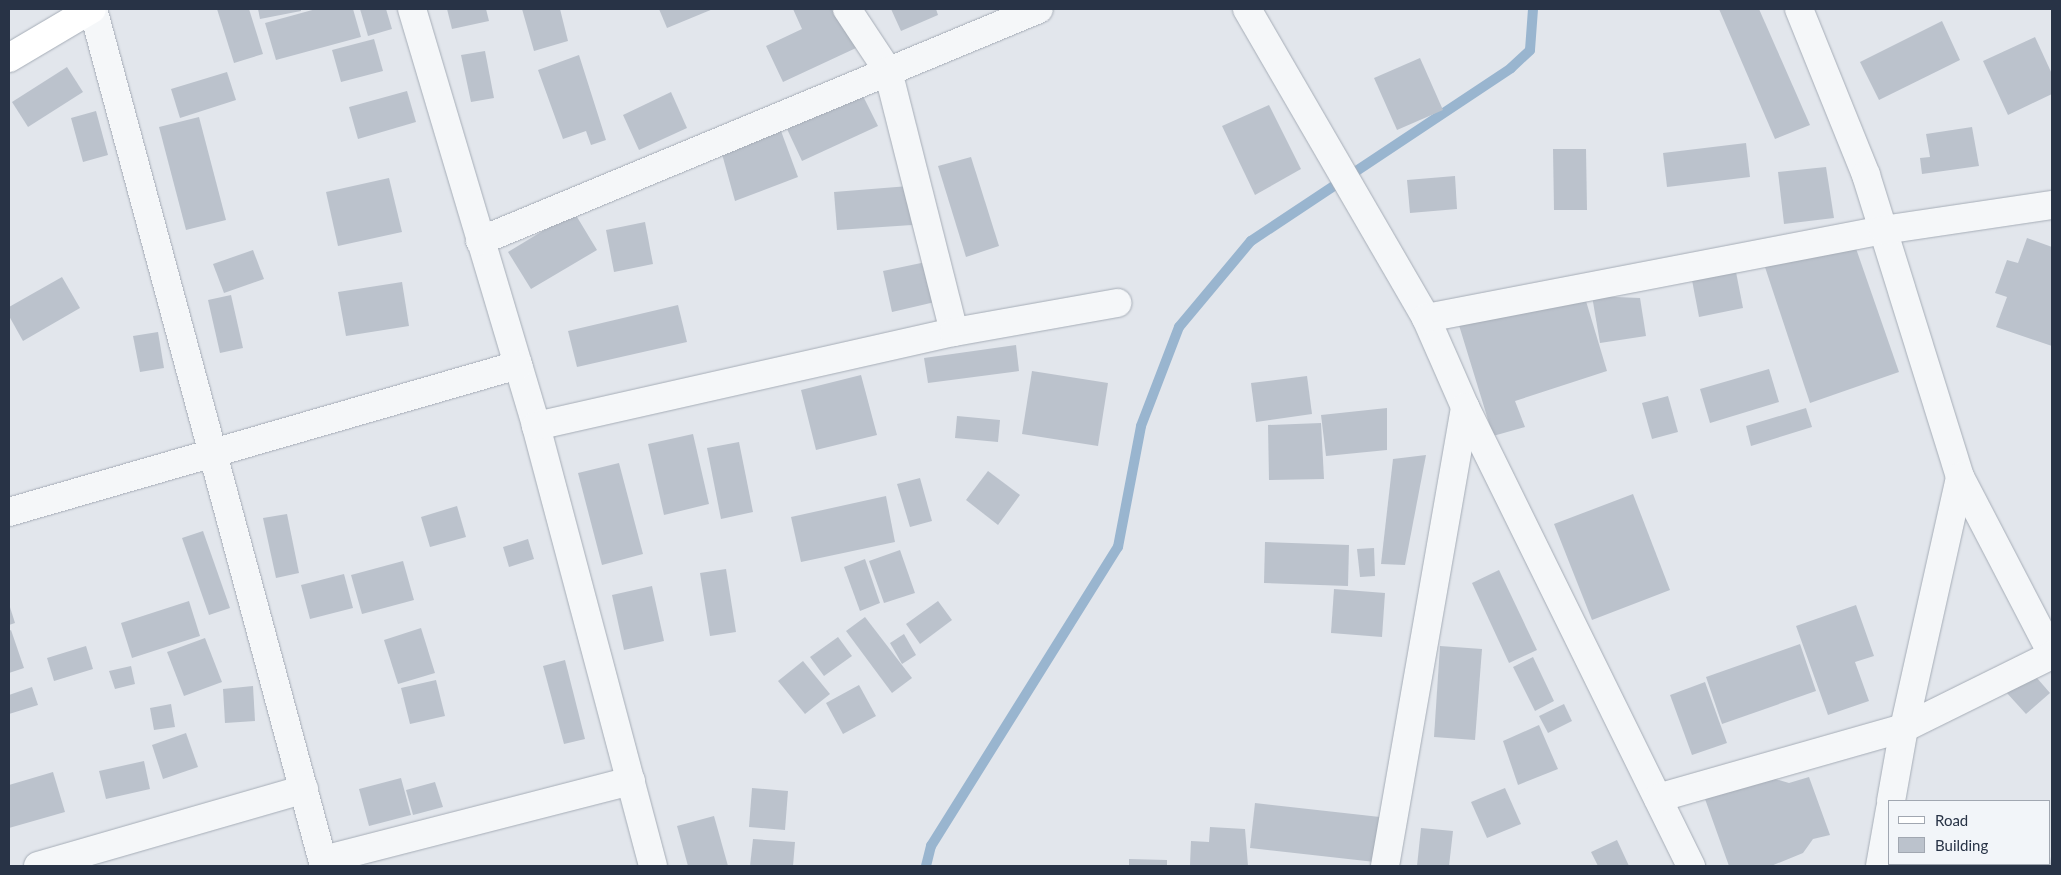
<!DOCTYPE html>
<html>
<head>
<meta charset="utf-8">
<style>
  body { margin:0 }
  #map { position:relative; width:2061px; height:875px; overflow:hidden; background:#e2e6ec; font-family:Lato,sans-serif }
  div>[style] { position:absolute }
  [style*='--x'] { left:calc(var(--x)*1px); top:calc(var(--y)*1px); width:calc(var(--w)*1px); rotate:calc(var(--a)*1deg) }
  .stream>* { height:10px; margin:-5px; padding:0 5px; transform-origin:5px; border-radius:5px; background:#99b5cf }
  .building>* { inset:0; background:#bbc2cc }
  .roads { filter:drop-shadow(0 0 1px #a6adb7) drop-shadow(0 0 1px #a6adb7) }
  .minor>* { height:28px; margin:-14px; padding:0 14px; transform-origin:14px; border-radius:14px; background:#f5f7f9 }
  .primary>* { height:28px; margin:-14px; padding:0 14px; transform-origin:14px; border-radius:14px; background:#fff }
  span { translate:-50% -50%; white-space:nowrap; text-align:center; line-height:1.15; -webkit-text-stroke:4px #f2f5f9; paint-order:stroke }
  .frame { position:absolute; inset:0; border:10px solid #283346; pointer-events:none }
  .legend { position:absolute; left:1888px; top:800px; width:162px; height:65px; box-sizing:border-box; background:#f2f5f9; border:1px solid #a1a7b1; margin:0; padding:6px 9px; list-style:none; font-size:15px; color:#283346 }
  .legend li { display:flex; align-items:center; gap:10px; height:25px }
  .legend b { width:25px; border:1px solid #a1a7b1 }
</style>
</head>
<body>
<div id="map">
  <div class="stream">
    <div style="--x:926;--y:866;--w:21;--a:-76"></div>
    <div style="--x:931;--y:846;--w:353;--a:-58"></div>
    <div style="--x:1118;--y:547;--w:123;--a:-79.2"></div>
    <div style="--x:1141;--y:426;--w:106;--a:-69"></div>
    <div style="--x:1179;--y:327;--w:112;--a:-50.1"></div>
    <div style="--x:1251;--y:241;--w:312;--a:-33.6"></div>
    <div style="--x:1511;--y:68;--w:26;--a:-43"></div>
    <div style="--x:1530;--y:50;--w:41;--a:-85.8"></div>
  </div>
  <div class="building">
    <div style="clip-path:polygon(217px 9px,249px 9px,263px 54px,234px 63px)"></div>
    <div style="clip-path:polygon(258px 9px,301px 9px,301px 11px,260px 19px)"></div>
    <div style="clip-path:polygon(316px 9px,353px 9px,361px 37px,276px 60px,265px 23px)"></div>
    <div style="clip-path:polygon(360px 9px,386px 9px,392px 29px,368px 36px)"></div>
    <div style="clip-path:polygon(447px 9px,486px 9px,489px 21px,452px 29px)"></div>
    <div style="clip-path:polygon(522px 9px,560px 9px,568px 41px,534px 51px)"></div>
    <div style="clip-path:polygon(659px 9px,713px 9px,667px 28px)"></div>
    <div style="clip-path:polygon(793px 9px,836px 9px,856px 48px,783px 82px,766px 46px,802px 29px)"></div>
    <div style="clip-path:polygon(891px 9px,936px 9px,938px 15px,901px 31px)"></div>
    <div style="clip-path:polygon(1719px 9px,1759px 9px,1810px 125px,1775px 139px)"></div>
    <div style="clip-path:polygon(1942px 21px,1960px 60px,1879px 100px,1860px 62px)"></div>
    <div style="clip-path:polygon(2035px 37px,2052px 74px,2052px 94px,2008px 115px,1983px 61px)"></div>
    <div style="clip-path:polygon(374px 39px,383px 71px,341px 82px,332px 50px)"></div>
    <div style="clip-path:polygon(485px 51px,494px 98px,471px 102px,461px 55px)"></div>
    <div style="clip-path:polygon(579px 55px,606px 140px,591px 145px,586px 131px,563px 139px,538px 70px)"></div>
    <div style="clip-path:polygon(1420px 58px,1443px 110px,1397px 130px,1374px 78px)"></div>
    <div style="clip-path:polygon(67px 67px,83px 92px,28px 127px,12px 102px)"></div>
    <div style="clip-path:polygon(227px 72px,236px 100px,180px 118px,171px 89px)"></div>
    <div style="clip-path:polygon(407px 91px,416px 122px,358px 139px,349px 107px)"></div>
    <div style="clip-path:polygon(671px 92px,687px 128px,639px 150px,623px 115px)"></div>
    <div style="clip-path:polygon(862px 94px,878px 126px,802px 161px,787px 129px)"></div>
    <div style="clip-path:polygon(1269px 105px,1301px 169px,1255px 195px,1222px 126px)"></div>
    <div style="clip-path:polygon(96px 111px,108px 155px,83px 162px,71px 118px)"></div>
    <div style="clip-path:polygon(199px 117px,226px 220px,186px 230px,159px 127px)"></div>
    <div style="clip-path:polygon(1972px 127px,1979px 166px,1922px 174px,1920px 158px,1930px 157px,1926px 134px)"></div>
    <div style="clip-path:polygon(781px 131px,798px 177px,735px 201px,722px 154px)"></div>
    <div style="clip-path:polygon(1746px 143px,1750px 177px,1667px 187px,1663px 153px)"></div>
    <div style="clip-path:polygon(1553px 149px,1586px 149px,1587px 210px,1554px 210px)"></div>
    <div style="clip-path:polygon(971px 157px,999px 246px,966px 257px,938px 166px)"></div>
    <div style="clip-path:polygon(1826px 167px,1834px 218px,1784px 224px,1778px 172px)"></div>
    <div style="clip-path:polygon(1455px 176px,1457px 209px,1410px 213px,1407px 180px)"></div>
    <div style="clip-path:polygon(389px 178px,402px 232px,338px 246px,326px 192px)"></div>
    <div style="clip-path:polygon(909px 186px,912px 225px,837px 230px,834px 192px)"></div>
    <div style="clip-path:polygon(574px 212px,597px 250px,531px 289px,508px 252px)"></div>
    <div style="clip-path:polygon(645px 222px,653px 264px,614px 272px,606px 230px)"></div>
    <div style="clip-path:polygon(1852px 237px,1899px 372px,1810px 403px,1761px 255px)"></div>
    <div style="clip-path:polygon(2027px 238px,2052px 247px,2052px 346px,1996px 327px,2007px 297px,1995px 293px,2007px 260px,2018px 263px)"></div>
    <div style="clip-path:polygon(253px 250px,264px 279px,224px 293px,213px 264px)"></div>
    <div style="clip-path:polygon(926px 262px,935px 302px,892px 312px,883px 271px)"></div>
    <div style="clip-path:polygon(1736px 272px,1743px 308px,1699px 317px,1692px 280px)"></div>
    <div style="clip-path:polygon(62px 277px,80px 308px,23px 341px,9px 316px,9px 307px)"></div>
    <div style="clip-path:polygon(402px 282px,409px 326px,346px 336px,338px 292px)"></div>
    <div style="clip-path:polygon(231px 295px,243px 348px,220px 353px,208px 300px)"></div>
    <div style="clip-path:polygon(1592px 296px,1640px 298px,1646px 336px,1600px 343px)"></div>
    <div style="clip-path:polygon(1586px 301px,1607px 371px,1515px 401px,1525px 427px,1493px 436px,1458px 322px)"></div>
    <div style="clip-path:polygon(678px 305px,687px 342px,577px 367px,568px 331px)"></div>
    <div style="clip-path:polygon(158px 332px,164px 368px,140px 372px,133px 336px)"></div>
    <div style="clip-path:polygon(1016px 345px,1019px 371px,928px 383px,924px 358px)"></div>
    <div style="clip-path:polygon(1769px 369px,1779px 402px,1710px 423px,1700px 389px)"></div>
    <div style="clip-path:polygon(1032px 371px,1108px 383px,1098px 446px,1022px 434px)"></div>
    <div style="clip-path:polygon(861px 375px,877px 435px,816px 450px,801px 390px)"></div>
    <div style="clip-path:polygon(1307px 376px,1312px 414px,1256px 422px,1251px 383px)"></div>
    <div style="clip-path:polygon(1668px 396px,1678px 432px,1652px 439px,1642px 403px)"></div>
    <div style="clip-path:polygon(1387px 408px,1387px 450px,1326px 456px,1321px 415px)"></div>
    <div style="clip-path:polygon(1806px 408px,1812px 427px,1751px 446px,1746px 426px)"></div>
    <div style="clip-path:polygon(957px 416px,1000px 420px,998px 442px,955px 438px)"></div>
    <div style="clip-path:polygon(1321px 423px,1324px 479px,1269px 480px,1268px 425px)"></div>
    <div style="clip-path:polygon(693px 434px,709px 504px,664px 515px,648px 444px)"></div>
    <div style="clip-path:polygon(739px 442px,753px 512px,721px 519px,707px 448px)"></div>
    <div style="clip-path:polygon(1426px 455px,1405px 565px,1381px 564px,1393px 459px)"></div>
    <div style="clip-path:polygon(619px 463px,643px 554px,602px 565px,578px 473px)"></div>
    <div style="clip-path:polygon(988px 471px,1020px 495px,998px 525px,966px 500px)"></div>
    <div style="clip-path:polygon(920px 478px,932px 521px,910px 527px,897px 484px)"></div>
    <div style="clip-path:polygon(1633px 494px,1670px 590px,1592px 620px,1554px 524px)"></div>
    <div style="clip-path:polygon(886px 496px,895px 542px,801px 562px,791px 517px)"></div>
    <div style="clip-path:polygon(457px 506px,466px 537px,430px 547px,421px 517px)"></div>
    <div style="clip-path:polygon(287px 514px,299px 573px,276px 578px,263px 518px)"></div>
    <div style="clip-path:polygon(203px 531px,230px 608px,209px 615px,182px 538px)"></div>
    <div style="clip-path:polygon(528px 539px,534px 559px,509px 567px,503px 547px)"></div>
    <div style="clip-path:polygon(1265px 542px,1349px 545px,1348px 586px,1264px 583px)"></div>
    <div style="clip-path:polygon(1374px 548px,1375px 576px,1360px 577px,1357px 549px)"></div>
    <div style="clip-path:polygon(900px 550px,915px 593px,884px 603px,869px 561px)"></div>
    <div style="clip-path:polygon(865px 559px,880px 603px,860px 611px,844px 567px)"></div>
    <div style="clip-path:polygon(403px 561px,414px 600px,362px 614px,351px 575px)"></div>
    <div style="clip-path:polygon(726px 569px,736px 632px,710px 636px,700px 573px)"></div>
    <div style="clip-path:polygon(1499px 570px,1537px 650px,1509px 663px,1472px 583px)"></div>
    <div style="clip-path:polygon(344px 574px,353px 608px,310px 619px,301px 585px)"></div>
    <div style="clip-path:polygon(652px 586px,664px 641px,624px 650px,612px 595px)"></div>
    <div style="clip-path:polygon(1334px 589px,1385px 593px,1382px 637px,1331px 633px)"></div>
    <div style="clip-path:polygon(189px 601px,200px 636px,132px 658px,121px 623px)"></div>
    <div style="clip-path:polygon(938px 601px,952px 620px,920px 644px,906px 624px)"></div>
    <div style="clip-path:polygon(9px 604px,15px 623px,9px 625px)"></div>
    <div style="clip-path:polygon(1856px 605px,1874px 656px,1855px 662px,1869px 701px,1828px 715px,1796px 626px)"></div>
    <div style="clip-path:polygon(865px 617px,912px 678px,892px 693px,846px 631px)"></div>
    <div style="clip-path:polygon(421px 628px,435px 673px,398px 684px,384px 640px)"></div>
    <div style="clip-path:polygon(11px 630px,24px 668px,9px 673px,9px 631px)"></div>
    <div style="clip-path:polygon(904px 634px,916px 655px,902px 664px,890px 643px)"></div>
    <div style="clip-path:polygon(838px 637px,852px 656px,824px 676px,810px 657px)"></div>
    <div style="clip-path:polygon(205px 638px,222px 682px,184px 696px,167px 652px)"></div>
    <div style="clip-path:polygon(1800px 644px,1816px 691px,1722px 724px,1706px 677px)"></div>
    <div style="clip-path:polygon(86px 646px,93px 669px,54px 681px,47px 658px)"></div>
    <div style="clip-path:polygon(1440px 646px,1482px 649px,1475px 740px,1434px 737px)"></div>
    <div style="clip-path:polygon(1533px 657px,1554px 701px,1535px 711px,1513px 667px)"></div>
    <div style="clip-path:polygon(565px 660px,585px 739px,564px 744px,543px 666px)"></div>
    <div style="clip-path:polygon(803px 661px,830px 694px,805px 714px,778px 681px)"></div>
    <div style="clip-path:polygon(131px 666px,135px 684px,115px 689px,109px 671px)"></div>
    <div style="clip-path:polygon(2030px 670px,2050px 693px,2026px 714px,2006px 692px)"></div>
    <div style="clip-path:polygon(436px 680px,445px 716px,410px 724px,401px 688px)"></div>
    <div style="clip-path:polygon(1705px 682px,1727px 743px,1692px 755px,1670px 695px)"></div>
    <div style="clip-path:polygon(859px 685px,876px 716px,843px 734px,826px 703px)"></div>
    <div style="clip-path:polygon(253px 686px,255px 721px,225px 723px,223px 689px)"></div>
    <div style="clip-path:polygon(32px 687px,38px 705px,9px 714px,9px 695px)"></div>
    <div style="clip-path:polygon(171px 704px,175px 727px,154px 730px,150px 708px)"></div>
    <div style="clip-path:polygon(1564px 704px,1572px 721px,1548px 733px,1539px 716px)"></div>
    <div style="clip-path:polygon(1539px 725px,1558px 769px,1518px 785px,1503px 741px)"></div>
    <div style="clip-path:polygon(186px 733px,198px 767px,163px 779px,152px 745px)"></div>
    <div style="clip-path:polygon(144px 761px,150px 789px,106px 799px,99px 771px)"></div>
    <div style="clip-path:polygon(53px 772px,65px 812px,9px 828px,9px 785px)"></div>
    <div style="clip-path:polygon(1768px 777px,1789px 783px,1809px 777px,1830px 835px,1813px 839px,1803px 853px,1771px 866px,1729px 866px,1705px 799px)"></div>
    <div style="clip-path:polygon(401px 778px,411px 815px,369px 826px,359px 789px)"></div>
    <div style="clip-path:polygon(435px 782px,443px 807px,413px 815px,406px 790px)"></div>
    <div style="clip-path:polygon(752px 788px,788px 791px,785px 830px,749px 827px)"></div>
    <div style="clip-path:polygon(1505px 788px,1521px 824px,1487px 838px,1471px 802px)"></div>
    <div style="clip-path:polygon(1255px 803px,1380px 817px,1375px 862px,1250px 848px)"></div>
    <div style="clip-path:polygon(714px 816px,728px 866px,688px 866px,677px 826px)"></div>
    <div style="clip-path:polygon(1210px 827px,1245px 829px,1248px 866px,1190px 865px,1191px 841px,1209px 842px)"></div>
    <div style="clip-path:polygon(1421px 828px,1453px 831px,1449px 866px,1417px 866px)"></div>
    <div style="clip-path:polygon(753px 839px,795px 842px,793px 866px,750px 866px)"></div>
    <div style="clip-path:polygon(1617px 840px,1629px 866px,1598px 866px,1591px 852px)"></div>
    <div style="clip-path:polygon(2052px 849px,2052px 866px,2040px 866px,2039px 864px,2050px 864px)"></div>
    <div style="clip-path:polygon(1129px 859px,1167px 860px,1167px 866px,1129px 866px)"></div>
    <div style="clip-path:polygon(2019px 864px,2029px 864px,2031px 866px,2015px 866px)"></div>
  </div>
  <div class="roads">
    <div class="minor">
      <div style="--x:93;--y:9;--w:888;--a:74.91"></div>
      <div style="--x:412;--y:9;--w:435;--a:73.4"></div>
      <div style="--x:536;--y:426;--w:455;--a:75.1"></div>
      <div style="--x:847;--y:9;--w:74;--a:56.5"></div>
      <div style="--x:888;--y:71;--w:269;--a:75.8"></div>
      <div style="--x:1247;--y:9;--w:357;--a:59.9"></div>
      <div style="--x:1426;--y:318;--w:97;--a:66.3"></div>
      <div style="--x:1465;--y:407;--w:512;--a:63.79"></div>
      <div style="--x:1799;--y:9;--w:179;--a:68"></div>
      <div style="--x:1866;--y:175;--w:316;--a:72.7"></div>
      <div style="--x:1960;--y:477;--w:199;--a:62.5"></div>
      <div style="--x:480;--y:241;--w:605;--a:-22.54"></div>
      <div style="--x:1426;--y:318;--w:465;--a:-10.9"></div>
      <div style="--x:1883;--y:230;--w:171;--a:-8.4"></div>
      <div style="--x:536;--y:426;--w:428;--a:-12.7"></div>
      <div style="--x:954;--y:332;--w:166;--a:-10.1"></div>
      <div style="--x:9;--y:512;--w:530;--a:-16.11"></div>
      <div style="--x:1658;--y:798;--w:256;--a:-15.9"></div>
      <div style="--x:1904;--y:728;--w:165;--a:-26.3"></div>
      <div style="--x:1891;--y:801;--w:74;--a:-79.9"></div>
      <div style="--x:1904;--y:728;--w:257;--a:-77.4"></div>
      <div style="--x:323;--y:860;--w:318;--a:-14.4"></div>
      <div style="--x:38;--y:866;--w:277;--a:-16.1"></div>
      <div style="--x:1385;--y:866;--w:466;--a:-80.1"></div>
      <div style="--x:1880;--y:866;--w:58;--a:-80"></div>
    </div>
    <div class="primary">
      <div style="--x:9;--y:58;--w:96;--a:-30.6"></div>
    </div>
  </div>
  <div class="frame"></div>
  <ul class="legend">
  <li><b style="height:6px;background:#fff"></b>Road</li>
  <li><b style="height:14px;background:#bbc2cc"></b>Building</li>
  </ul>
</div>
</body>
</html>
